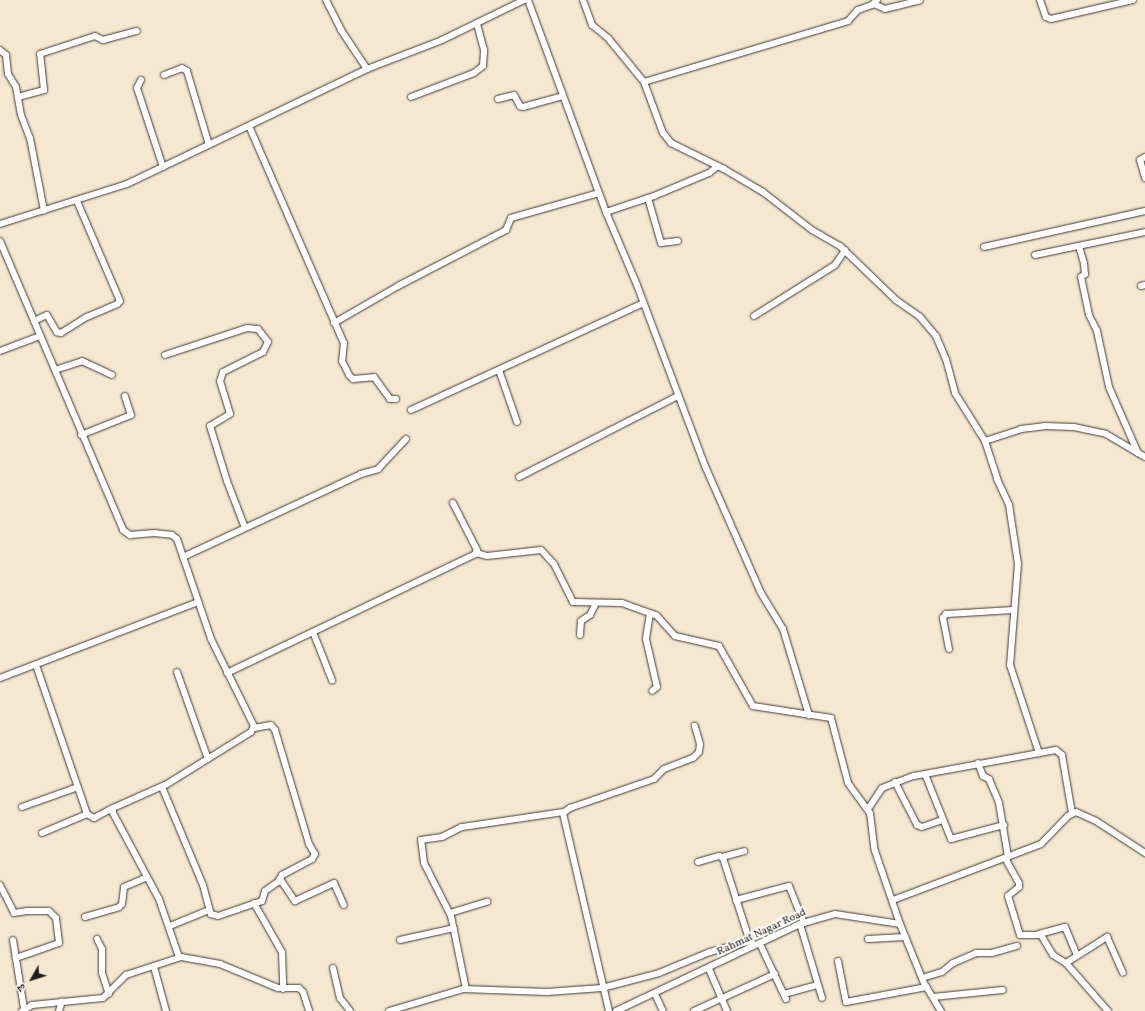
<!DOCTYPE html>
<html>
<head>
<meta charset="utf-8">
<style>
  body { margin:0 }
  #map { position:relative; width:1145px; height:1011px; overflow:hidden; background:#f5e7d0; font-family:Vollkorn,"Noto Serif Devanagari",serif }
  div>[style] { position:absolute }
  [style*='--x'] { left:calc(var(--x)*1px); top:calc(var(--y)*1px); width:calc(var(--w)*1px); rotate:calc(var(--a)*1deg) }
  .roads { filter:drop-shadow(0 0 1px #3d3a37) drop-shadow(0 0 1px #3d3a37) }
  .minor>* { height:6px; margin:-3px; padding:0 3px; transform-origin:3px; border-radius:3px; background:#fff }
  span { translate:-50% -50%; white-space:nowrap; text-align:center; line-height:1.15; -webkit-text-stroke:4px #fdfcf7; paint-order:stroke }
  .street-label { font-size:11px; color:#1c1c1c }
  .north { position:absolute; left:12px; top:959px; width:40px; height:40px; -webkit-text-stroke:3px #fdfcf7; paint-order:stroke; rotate:231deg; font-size:11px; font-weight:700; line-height:16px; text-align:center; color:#1c1c1c }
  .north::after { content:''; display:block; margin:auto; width:14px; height:18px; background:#1c1c1c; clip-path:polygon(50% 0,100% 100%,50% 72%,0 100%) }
</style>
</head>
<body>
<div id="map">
  <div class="roads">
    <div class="minor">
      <div style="--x:326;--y:0;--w:34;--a:63"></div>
      <div style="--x:341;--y:30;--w:47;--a:56.3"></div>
      <div style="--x:528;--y:0;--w:226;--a:69.8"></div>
      <div style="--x:606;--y:212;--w:79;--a:67"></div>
      <div style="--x:637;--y:285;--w:193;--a:69.4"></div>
      <div style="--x:705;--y:466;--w:139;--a:66.2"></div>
      <div style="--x:761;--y:593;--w:42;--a:58.6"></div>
      <div style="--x:783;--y:629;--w:90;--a:73.2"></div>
      <div style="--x:583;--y:0;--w:27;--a:70"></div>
      <div style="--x:592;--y:25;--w:21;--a:39"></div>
      <div style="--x:608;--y:38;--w:57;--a:50.7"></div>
      <div style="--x:644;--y:82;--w:54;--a:69.6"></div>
      <div style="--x:663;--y:133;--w:13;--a:51"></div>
      <div style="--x:671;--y:143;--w:59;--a:26.1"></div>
      <div style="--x:724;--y:169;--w:45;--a:30.5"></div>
      <div style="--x:763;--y:192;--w:62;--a:37.8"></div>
      <div style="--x:812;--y:230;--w:32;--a:30"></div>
      <div style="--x:840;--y:246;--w:78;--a:44"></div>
      <div style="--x:896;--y:300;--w:29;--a:35"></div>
      <div style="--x:920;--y:317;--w:25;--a:50"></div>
      <div style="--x:936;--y:336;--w:25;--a:67"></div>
      <div style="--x:946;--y:359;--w:35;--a:75"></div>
      <div style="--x:955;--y:393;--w:57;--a:58"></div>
      <div style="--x:985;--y:441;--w:40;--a:72"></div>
      <div style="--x:997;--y:479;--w:29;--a:65"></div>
      <div style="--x:1009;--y:505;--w:60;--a:81.3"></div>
      <div style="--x:1018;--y:564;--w:101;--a:94.5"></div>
      <div style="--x:1010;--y:665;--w:93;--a:71.8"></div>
      <div style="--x:1040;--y:0;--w:18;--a:71"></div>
      <div style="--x:1046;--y:17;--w:5;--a:22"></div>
      <div style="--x:1051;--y:19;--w:84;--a:-13"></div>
      <div style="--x:874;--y:4;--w:12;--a:24"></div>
      <div style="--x:885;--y:9;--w:36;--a:-14"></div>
      <div style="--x:0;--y:50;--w:8;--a:40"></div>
      <div style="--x:6;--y:55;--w:19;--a:84"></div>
      <div style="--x:8;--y:74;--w:15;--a:58"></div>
      <div style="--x:16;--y:87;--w:28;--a:80"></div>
      <div style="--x:21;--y:115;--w:25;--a:69"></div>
      <div style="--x:30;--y:138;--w:74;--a:79.1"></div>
      <div style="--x:164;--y:75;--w:19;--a:-21"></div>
      <div style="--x:182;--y:68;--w:6;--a:31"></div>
      <div style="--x:187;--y:71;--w:77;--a:73.4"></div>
      <div style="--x:141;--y:80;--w:9;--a:117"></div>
      <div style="--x:137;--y:88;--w:83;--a:71.8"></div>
      <div style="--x:644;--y:82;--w:213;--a:-16.6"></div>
      <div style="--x:848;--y:21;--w:15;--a:-48"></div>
      <div style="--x:858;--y:10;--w:15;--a:-20"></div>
      <div style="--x:872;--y:5;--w:7;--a:-45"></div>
      <div style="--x:18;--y:97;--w:27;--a:-15"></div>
      <div style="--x:44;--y:90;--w:36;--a:-96"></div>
      <div style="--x:40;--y:54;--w:58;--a:-18.1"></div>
      <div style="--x:95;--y:36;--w:9;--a:27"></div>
      <div style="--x:103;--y:40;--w:35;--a:-15"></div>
      <div style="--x:411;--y:97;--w:67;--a:-20.9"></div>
      <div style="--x:474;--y:73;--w:11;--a:-38"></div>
      <div style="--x:483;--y:66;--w:16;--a:-86"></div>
      <div style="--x:484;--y:50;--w:28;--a:-105"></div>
      <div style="--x:498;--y:99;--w:16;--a:-14"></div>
      <div style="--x:514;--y:95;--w:13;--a:61"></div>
      <div style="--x:520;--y:106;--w:3;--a:18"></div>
      <div style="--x:523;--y:107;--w:41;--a:-15.4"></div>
      <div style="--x:249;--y:126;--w:237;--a:66.4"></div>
      <div style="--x:344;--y:343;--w:18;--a:96"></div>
      <div style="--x:342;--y:361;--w:16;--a:63"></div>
      <div style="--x:349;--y:375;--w:6;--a:45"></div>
      <div style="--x:353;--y:379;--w:21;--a:-5"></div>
      <div style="--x:374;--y:377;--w:27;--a:54"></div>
      <div style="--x:390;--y:399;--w:6;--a:0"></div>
      <div style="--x:1145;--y:157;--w:6;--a:149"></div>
      <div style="--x:1140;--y:160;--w:19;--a:74"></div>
      <div style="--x:648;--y:198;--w:47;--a:73.9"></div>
      <div style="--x:661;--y:243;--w:17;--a:-7"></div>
      <div style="--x:606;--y:212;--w:51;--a:-18.4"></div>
      <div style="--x:654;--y:196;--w:60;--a:-22.7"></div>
      <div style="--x:709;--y:173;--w:11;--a:-38"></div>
      <div style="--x:0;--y:224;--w:133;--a:-17.5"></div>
      <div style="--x:127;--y:184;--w:266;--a:-25.6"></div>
      <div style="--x:367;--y:69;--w:80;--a:-21.1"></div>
      <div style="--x:442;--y:40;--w:91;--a:-26"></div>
      <div style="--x:0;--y:241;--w:314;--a:66.9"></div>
      <div style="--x:123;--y:530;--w:9;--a:36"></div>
      <div style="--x:130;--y:535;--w:24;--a:-5"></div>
      <div style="--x:154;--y:533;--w:18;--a:6"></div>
      <div style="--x:172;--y:535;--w:6;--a:39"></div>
      <div style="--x:177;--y:539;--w:106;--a:71.2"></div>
      <div style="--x:211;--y:639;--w:97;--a:63.7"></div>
      <div style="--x:254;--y:726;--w:7;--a:117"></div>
      <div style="--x:251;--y:732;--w:99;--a:148.2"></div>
      <div style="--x:167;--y:784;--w:59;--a:156"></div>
      <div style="--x:113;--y:808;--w:5;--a:90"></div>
      <div style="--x:113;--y:813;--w:98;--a:61.9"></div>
      <div style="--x:159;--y:899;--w:61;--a:71"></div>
      <div style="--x:1079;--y:246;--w:18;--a:74"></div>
      <div style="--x:1084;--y:263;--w:11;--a:85"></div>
      <div style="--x:1085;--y:274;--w:5;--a:143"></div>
      <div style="--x:1081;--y:277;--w:39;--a:78"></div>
      <div style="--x:1089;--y:315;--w:18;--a:63"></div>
      <div style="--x:1097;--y:331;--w:57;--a:77.9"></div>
      <div style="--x:1109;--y:387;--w:72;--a:66.3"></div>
      <div style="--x:984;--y:247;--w:165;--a:-12.6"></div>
      <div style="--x:1035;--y:255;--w:112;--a:-11.8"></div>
      <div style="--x:1141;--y:286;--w:4;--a:-14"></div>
      <div style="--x:754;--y:316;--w:96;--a:-32.2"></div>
      <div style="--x:835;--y:265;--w:18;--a:-56"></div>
      <div style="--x:34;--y:321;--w:14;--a:-25"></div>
      <div style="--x:47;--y:315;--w:20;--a:60"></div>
      <div style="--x:57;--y:332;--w:4;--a:14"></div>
      <div style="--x:61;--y:333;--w:31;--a:-32"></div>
      <div style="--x:87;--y:317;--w:33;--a:-23"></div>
      <div style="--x:117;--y:304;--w:4;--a:-45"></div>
      <div style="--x:120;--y:301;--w:109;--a:-113.3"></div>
      <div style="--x:334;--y:323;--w:74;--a:-30"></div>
      <div style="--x:398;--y:286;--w:122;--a:-27.4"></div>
      <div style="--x:506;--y:230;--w:13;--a:-67"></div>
      <div style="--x:511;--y:218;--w:91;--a:-15.9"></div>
      <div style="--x:0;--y:351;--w:43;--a:-20.6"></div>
      <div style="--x:165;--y:355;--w:86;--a:-18.2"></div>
      <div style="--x:247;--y:328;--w:11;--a:5"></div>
      <div style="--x:258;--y:329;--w:16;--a:52"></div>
      <div style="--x:268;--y:342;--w:11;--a:117"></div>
      <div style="--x:263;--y:352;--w:45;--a:153.4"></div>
      <div style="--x:223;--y:372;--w:9;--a:108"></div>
      <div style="--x:220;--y:381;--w:34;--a:73"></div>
      <div style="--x:230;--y:414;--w:23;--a:149"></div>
      <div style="--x:210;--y:426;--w:58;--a:72.8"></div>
      <div style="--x:227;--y:481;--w:50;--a:69"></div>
      <div style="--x:55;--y:370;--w:28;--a:-18"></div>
      <div style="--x:82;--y:361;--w:33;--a:25"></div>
      <div style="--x:499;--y:370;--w:55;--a:70.9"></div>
      <div style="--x:411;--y:410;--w:256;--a:-24.7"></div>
      <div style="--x:81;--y:435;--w:54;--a:-21.8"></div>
      <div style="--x:131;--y:415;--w:20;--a:-108"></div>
      <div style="--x:985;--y:441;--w:38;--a:-18"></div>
      <div style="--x:1021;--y:429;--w:23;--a:-7"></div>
      <div style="--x:1044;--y:426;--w:30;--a:2"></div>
      <div style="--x:1074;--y:427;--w:33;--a:12"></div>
      <div style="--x:1106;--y:434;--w:45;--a:30.5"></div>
      <div style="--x:519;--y:477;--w:178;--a:-27"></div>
      <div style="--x:476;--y:553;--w:11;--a:15"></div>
      <div style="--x:487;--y:556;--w:54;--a:-6.3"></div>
      <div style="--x:541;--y:550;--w:19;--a:47"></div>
      <div style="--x:554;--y:564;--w:42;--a:63.4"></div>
      <div style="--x:573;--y:602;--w:49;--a:1.2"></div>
      <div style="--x:622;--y:603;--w:37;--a:20"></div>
      <div style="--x:657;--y:616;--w:27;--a:48"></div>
      <div style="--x:675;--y:636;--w:45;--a:12.8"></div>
      <div style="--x:719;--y:646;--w:69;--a:60.5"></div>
      <div style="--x:753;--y:706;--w:79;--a:8.7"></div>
      <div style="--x:831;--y:718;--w:67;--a:75.3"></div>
      <div style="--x:848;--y:783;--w:37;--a:54"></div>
      <div style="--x:870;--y:813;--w:38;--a:83"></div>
      <div style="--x:875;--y:851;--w:77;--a:71.1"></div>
      <div style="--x:183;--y:557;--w:196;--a:-25"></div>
      <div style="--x:361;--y:474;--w:18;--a:-16"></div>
      <div style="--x:378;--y:469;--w:41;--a:-47"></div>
      <div style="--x:650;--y:613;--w:26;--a:99"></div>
      <div style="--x:646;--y:639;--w:49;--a:77.1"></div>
      <div style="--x:657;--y:687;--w:6;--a:141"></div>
      <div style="--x:313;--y:632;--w:52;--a:68.4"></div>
      <div style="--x:580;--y:635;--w:14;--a:-86"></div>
      <div style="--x:581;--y:621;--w:11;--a:-34"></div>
      <div style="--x:590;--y:615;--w:11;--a:-63"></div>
      <div style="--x:949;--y:649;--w:32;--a:-101"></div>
      <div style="--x:943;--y:618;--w:5;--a:-53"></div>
      <div style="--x:946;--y:614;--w:68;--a:-3.4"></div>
      <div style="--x:36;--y:665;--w:157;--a:71.1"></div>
      <div style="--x:87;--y:814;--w:8;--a:30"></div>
      <div style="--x:94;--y:818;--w:21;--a:-28"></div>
      <div style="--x:177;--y:672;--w:92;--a:70.4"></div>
      <div style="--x:227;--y:673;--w:275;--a:-25.6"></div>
      <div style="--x:475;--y:554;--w:4;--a:-63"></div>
      <div style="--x:477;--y:550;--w:53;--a:-117.1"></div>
      <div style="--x:0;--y:678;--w:212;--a:-21"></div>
      <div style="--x:978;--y:763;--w:14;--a:69"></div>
      <div style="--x:983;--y:776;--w:7;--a:27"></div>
      <div style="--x:989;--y:779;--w:26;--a:67"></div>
      <div style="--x:999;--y:803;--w:55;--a:80.5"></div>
      <div style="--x:925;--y:774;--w:70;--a:68.2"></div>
      <div style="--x:951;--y:839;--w:55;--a:-14.8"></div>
      <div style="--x:895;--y:782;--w:48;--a:62.9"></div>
      <div style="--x:917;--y:825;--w:5;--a:22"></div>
      <div style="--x:922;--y:827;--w:21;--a:-19"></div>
      <div style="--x:162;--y:787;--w:106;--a:67.3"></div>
      <div style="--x:203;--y:885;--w:30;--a:75"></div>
      <div style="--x:211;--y:914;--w:7;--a:16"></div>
      <div style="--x:218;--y:916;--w:46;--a:-18.8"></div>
      <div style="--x:262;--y:901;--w:10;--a:-73"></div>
      <div style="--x:265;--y:891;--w:16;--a:-35"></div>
      <div style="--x:278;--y:882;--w:8;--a:-60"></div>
      <div style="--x:282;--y:875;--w:34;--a:-28"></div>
      <div style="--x:312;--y:859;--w:6;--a:-59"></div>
      <div style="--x:315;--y:854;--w:12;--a:-121"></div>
      <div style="--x:309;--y:844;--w:119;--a:-106.6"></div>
      <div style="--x:275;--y:730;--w:6;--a:-129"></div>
      <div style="--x:271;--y:725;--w:17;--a:170"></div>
      <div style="--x:22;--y:807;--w:59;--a:-19.7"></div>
      <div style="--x:868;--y:809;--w:25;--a:-56"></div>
      <div style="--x:882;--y:788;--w:34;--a:-21"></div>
      <div style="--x:914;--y:776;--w:144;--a:-10.4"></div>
      <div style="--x:1056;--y:750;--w:8;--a:40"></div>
      <div style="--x:1062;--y:755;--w:59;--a:80.2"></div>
      <div style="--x:42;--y:833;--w:49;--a:-22.9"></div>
      <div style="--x:722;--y:857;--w:23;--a:-15"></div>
      <div style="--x:1005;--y:858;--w:29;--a:61"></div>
      <div style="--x:1019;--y:883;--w:4;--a:90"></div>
      <div style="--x:1019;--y:887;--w:14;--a:141"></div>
      <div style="--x:1008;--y:896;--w:41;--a:72.9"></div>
      <div style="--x:1020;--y:935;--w:21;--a:0"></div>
      <div style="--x:1041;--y:935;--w:23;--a:59"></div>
      <div style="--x:1053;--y:955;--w:15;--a:32"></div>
      <div style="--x:1066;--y:963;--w:64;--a:48.8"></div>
      <div style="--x:698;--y:862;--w:22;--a:-16"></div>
      <div style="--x:719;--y:856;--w:4;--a:27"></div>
      <div style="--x:723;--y:858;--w:82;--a:72.2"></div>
      <div style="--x:748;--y:936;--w:7;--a:56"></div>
      <div style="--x:280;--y:879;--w:27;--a:56"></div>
      <div style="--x:295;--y:901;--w:43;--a:-24.8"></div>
      <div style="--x:334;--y:883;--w:24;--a:66"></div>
      <div style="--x:0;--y:885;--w:31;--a:63"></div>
      <div style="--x:14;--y:913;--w:13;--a:-9"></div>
      <div style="--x:27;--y:911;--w:22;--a:0"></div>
      <div style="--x:49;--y:911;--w:10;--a:45"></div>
      <div style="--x:56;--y:918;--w:25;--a:83"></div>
      <div style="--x:59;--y:943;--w:46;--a:160.8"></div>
      <div style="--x:736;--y:900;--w:55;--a:-14.8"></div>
      <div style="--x:789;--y:886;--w:40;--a:68"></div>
      <div style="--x:893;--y:900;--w:158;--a:-20.7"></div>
      <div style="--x:1041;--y:844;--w:39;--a:-46"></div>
      <div style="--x:1068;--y:816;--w:9;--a:-27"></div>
      <div style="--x:1076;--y:812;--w:22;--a:24"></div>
      <div style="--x:1096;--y:821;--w:59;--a:33.1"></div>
      <div style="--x:254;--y:903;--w:56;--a:60.3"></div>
      <div style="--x:282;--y:952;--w:37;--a:88"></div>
      <div style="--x:450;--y:913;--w:39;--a:-17"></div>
      <div style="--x:85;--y:917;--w:35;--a:-16"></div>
      <div style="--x:119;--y:907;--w:4;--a:-45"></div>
      <div style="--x:122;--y:904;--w:17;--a:-83"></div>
      <div style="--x:124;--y:887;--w:25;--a:-23"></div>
      <div style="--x:800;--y:924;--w:77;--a:73.4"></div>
      <div style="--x:170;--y:926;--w:42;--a:-22.3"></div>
      <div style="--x:1039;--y:934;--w:27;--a:-15"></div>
      <div style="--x:1065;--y:927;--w:30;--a:67"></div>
      <div style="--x:97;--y:939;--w:11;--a:63"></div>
      <div style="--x:102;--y:949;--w:24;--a:90"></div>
      <div style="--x:102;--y:973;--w:22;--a:72"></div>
      <div style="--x:868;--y:939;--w:37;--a:-3"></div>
      <div style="--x:13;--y:940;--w:70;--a:80.9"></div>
      <div style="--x:400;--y:940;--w:55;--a:-12.5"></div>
      <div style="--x:760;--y:944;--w:61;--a:64.7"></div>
      <div style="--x:838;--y:961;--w:42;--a:79"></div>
      <div style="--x:846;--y:1002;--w:82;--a:-10.5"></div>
      <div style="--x:1066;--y:963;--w:49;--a:-32.4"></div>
      <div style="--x:1107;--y:937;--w:39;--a:66"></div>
      <div style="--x:154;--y:967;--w:46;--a:74.7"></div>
      <div style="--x:333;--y:968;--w:31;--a:77"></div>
      <div style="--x:340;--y:998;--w:16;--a:52"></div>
      <div style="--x:709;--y:969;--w:46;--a:66.8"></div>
      <div style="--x:922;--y:978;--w:21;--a:-17"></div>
      <div style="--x:942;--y:972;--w:14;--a:-39"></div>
      <div style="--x:953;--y:963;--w:25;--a:-23"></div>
      <div style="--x:976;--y:953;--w:16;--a:0"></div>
      <div style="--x:992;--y:953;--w:26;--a:-16"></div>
      <div style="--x:466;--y:989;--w:75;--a:-101.6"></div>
      <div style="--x:451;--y:916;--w:59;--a:-117"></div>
      <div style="--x:424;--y:863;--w:23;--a:-97"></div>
      <div style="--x:421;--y:840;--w:21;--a:-8"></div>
      <div style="--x:442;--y:837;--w:22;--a:-27"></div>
      <div style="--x:462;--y:827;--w:103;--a:-8.4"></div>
      <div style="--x:655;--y:994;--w:19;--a:65"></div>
      <div style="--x:784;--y:994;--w:35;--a:-15"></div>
      <div style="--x:933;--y:997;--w:70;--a:-5.7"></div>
      <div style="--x:22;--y:1011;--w:12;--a:-31"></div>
      <div style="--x:32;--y:1005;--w:71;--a:-5.6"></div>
      <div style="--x:103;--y:998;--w:33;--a:-45"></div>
      <div style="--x:126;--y:975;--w:58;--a:-18.1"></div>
      <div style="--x:181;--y:957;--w:40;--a:10"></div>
      <div style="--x:220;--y:964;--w:63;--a:22.5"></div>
      <div style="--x:278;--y:988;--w:21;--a:0"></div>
      <div style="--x:299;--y:988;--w:6;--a:45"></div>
      <div style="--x:303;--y:992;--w:20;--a:72"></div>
      <div style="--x:59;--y:1011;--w:10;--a:-73"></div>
      <div style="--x:389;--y:1011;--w:77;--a:-16.6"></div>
      <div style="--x:463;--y:989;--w:84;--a:2"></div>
      <div style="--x:547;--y:992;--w:55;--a:-4.2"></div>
      <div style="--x:602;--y:988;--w:59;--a:-14.7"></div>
      <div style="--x:659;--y:973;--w:55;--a:-22.4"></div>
      <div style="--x:710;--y:952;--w:42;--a:-15"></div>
      <div style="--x:609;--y:1011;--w:203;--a:-103.1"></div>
      <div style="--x:563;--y:813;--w:9;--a:-36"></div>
      <div style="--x:570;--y:808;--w:89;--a:-19"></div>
      <div style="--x:654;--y:779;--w:14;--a:-45"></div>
      <div style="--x:664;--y:769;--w:31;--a:-21"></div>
      <div style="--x:693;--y:758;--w:8;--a:-45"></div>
      <div style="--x:699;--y:752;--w:8;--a:-83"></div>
      <div style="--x:700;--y:744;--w:19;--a:-106"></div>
      <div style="--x:616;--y:1011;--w:204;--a:-25.3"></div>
      <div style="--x:800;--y:924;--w:36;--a:-16"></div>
      <div style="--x:835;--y:914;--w:66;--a:8.7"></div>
      <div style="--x:900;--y:924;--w:64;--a:67.9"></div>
      <div style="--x:924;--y:983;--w:33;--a:59"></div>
      <div style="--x:694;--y:1011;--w:89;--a:-24.6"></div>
    </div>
  </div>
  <div class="street-label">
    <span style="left:762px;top:933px;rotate:-25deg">Rahmat Nagar Road</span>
  </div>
  <div class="north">उ</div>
</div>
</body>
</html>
